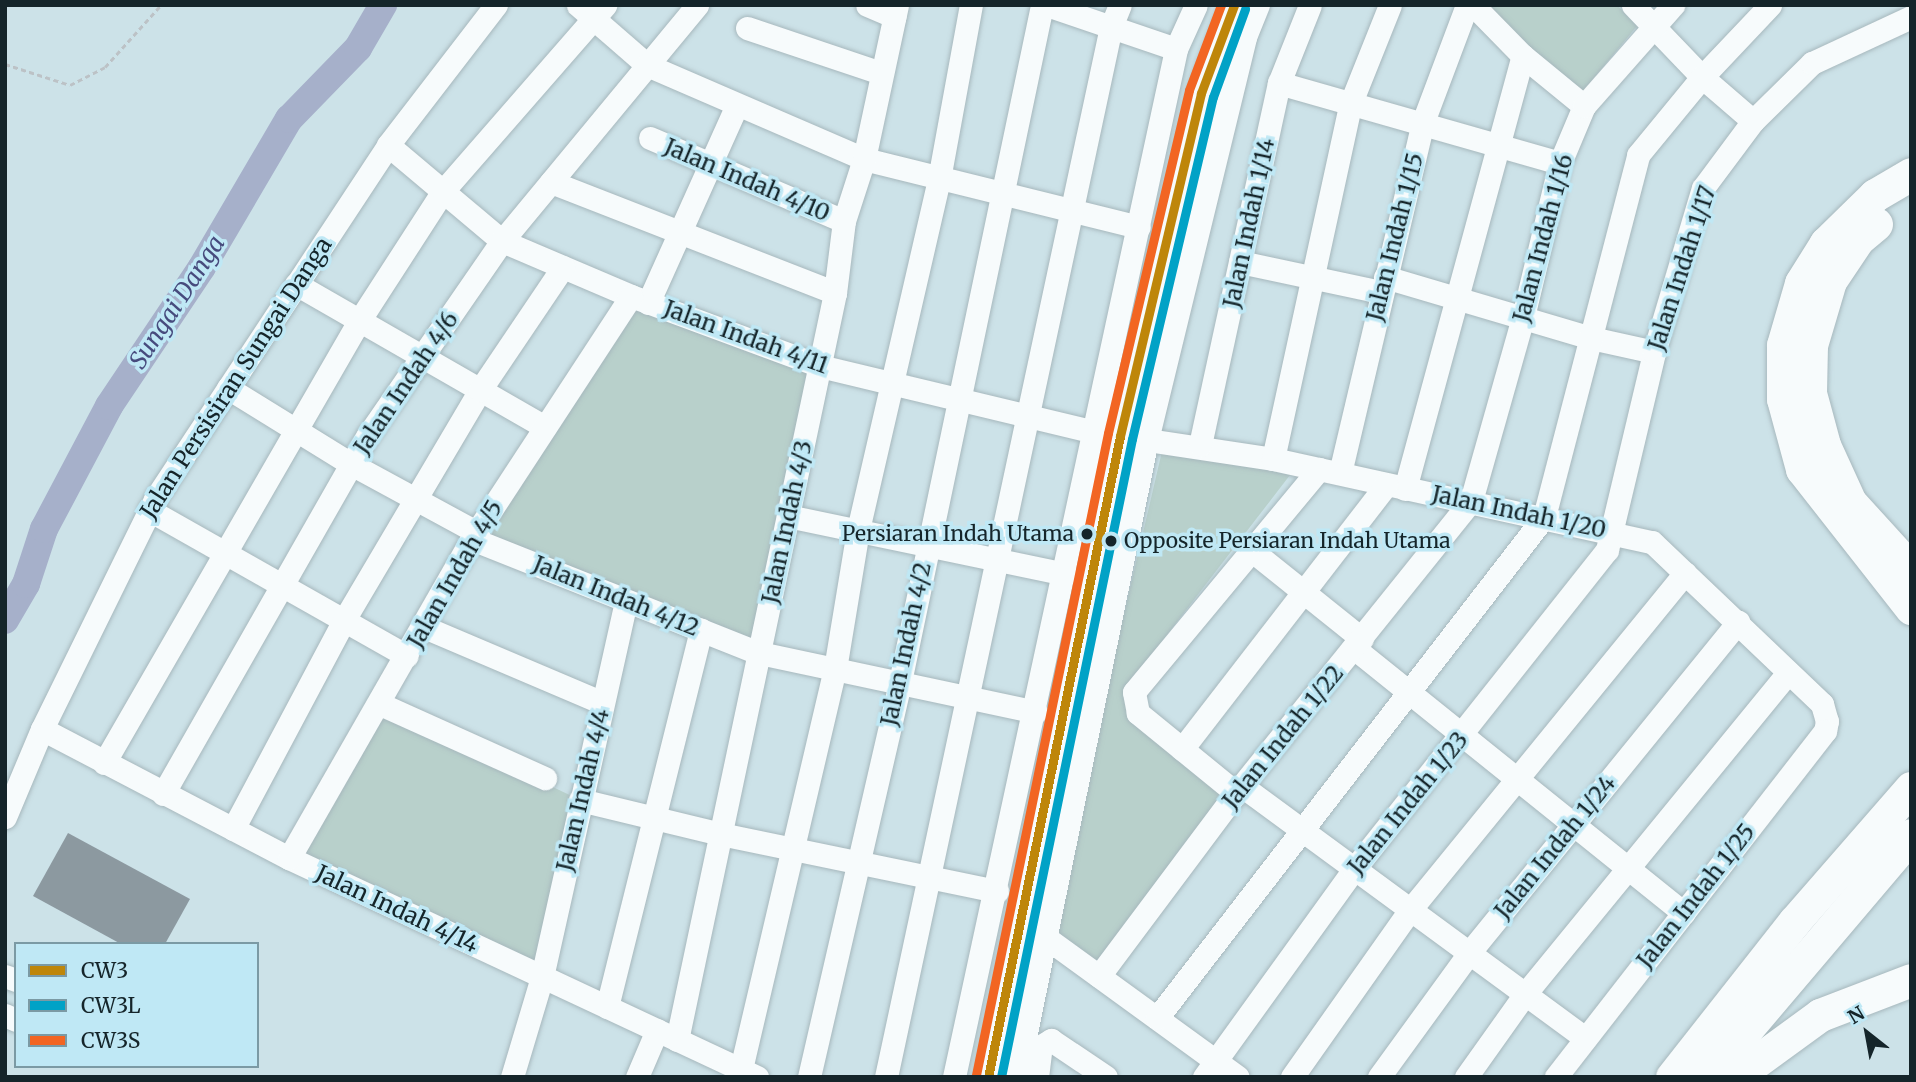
<!DOCTYPE html>
<html>
<head>
<meta charset="utf-8">
<style>
  body { margin:0 }
  #map { position:relative; width:1916px; height:1082px; overflow:hidden; background:#cce2e8; font-family:Merriweather,serif }
  div>[style] { position:absolute }
  [style*='--x'] { left:calc(var(--x)*1px); top:calc(var(--y)*1px); width:calc(var(--w)*1px); rotate:calc(var(--a)*1deg) }
  .green>* { inset:0; background:#b8d0cb }
  .river>* { height:28px; margin:-14px; padding:0 14px; transform-origin:14px; border-radius:14px; background:#a6b0ca }
  .building>* { inset:0; background:#8c99a0 }
  .path>* { height:2.5px; margin-top:-1.25px; transform-origin:0; background:repeating-linear-gradient(90deg,#bcc2c6 0 5px,transparent 0 8.5px) }
  .roads { filter:drop-shadow(0 0 2px #a7b8bd) drop-shadow(0 0 2px #a7b8bd) }
  .minor>* { height:23px; margin:-11.5px; padding:0 11.5px; transform-origin:11.5px; border-radius:11.5px; background:#f7fbfc }
  .major>* { height:28px; margin:-14px; padding:0 14px; transform-origin:14px; border-radius:14px; background:#f7fbfc }
  .highway>* { height:33px; margin:-16.5px; padding:0 16.5px; transform-origin:16.5px; border-radius:16.5px; background:#f7fbfc }
  .bus-1>* { height:9px; margin:-4.5px; padding:0 4.5px; transform-origin:4.5px; border-radius:4.5px; background:#be860a }
  .bus-2>* { height:9px; margin:-4.5px; padding:0 4.5px; transform-origin:4.5px; border-radius:4.5px; background:#01a2c6 }
  .bus-3>* { height:9px; margin:-4.5px; padding:0 4.5px; transform-origin:4.5px; border-radius:4.5px; background:#f26522 }
  .dots>* { width:19px; height:19px; translate:-50% -50%; box-sizing:border-box; border:4px solid #bfe8f5; border-radius:50% }
  span { translate:-50% -50%; white-space:nowrap; text-align:center; line-height:1.15; -webkit-text-stroke:7px #bfe8f5; paint-order:stroke }
  .bus-label { font-size:21px; color:#15252a }
  .right { translate:-100% -50%; text-align:right }
  .left { translate:0 -50%; text-align:left }
  .street-label { font-size:23px; color:#15252a }
  .water-label { font-size:24px; color:#474b7d; font-style:italic }
  .frame { position:absolute; inset:0; border:7px solid #15252a; pointer-events:none }
  .legend { position:absolute; left:14px; top:942px; width:245px; height:126px; box-sizing:border-box; background:#bfe8f5; border:2px solid #7b9aa4; margin:0; padding:9px 12px; list-style:none; font-size:21px; color:#15252a }
  .legend li { display:flex; align-items:center; gap:14px; height:35px }
  .legend b { width:35px; border:2px solid #7b9aa4 }
  .north { position:absolute; left:1832px; top:998px; width:70px; height:70px; -webkit-text-stroke:5px #bfe8f5; paint-order:stroke; rotate:329deg; font-size:19px; font-weight:700; line-height:28px; text-align:center; color:#15252a }
  .north::after { content:''; display:block; margin:auto; width:24px; height:32px; background:#15252a; clip-path:polygon(50% 0,100% 100%,50% 72%,0 100%) }
</style>
</head>
<body>
<div id="map">
  <div class="green">
    <div style="clip-path:polygon(1479px 5px,1617px 5px,1637px 26px,1579px 96px)"></div>
    <div style="clip-path:polygon(635px 303px,815px 369px,753px 640px,479px 536px)"></div>
    <div style="clip-path:polygon(1163px 447px,1290px 475px,1133px 679px,1127px 696px,1228px 794px,1096px 969px,1049px 935px)"></div>
    <div style="clip-path:polygon(380px 704px,580px 800px,534px 965px,304px 853px)"></div>
  </div>
  <div class="river">
    <div style="--x:5;--y:620;--w:42;--a:-59.7"></div>
    <div style="--x:26;--y:584;--w:58;--a:-71.9"></div>
    <div style="--x:44;--y:529;--w:139;--a:-62.1"></div>
    <div style="--x:109;--y:406;--w:167;--a:-56.2"></div>
    <div style="--x:202;--y:267;--w:172;--a:-59.6"></div>
    <div style="--x:289;--y:119;--w:99;--a:-45.8"></div>
    <div style="--x:358;--y:48;--w:50;--a:-59.8"></div>
  </div>
  <div class="building">
    <div style="clip-path:polygon(68px 833px,190px 899px,165px 944px,121px 944px,33px 896px)"></div>
  </div>
  <div class="path">
    <div style="--x:5;--y:64;--w:68;--a:17.9"></div>
    <div style="--x:70;--y:85;--w:39;--a:-27"></div>
    <div style="--x:105;--y:67;--w:84;--a:-47.9"></div>
  </div>
  <div class="roads">
    <div class="minor">
      <div style="--x:578;--y:5;--w:91;--a:41"></div>
      <div style="--x:647;--y:65;--w:236;--a:23.4"></div>
      <div style="--x:864;--y:159;--w:283;--a:13.9"></div>
      <div style="--x:867;--y:5;--w:30;--a:23"></div>
      <div style="--x:1047;--y:5;--w:136;--a:18.8"></div>
      <div style="--x:1473;--y:5;--w:71;--a:45.6"></div>
      <div style="--x:1523;--y:56;--w:79;--a:39.3"></div>
      <div style="--x:1633;--y:5;--w:100;--a:46.2"></div>
      <div style="--x:1702;--y:77;--w:67;--a:40.8"></div>
      <div style="--x:747;--y:28;--w:141;--a:18.6"></div>
      <div style="--x:1279;--y:83;--w:292;--a:15.9"></div>
      <div style="--x:650;--y:138;--w:211;--a:23.2"></div>
      <div style="--x:388;--y:145;--w:149;--a:40.1"></div>
      <div style="--x:502;--y:241;--w:140;--a:23.1"></div>
      <div style="--x:631;--y:296;--w:202;--a:20.3"></div>
      <div style="--x:820;--y:366;--w:283;--a:13.5"></div>
      <div style="--x:1095;--y:432;--w:180;--a:8.6"></div>
      <div style="--x:1273;--y:459;--w:388;--a:12.4"></div>
      <div style="--x:1652;--y:542;--w:235;--a:43.6"></div>
      <div style="--x:1822;--y:704;--w:18;--a:74"></div>
      <div style="--x:1827;--y:721;--w:10;--a:101"></div>
      <div style="--x:1825;--y:731;--w:438;--a:127.9"></div>
      <div style="--x:551;--y:182;--w:305;--a:21.3"></div>
      <div style="--x:1240;--y:262;--w:144;--a:12"></div>
      <div style="--x:1385;--y:277;--w:215;--a:16.5"></div>
      <div style="--x:1591;--y:338;--w:65;--a:12.5"></div>
      <div style="--x:296;--y:284;--w:287;--a:29.9"></div>
      <div style="--x:648;--y:303;--w:217;--a:-65.8"></div>
      <div style="--x:228;--y:388;--w:145;--a:31.7"></div>
      <div style="--x:351;--y:464;--w:142;--a:28.5"></div>
      <div style="--x:1200;--y:445;--w:371;--a:-77.7"></div>
      <div style="--x:1279;--y:83;--w:84;--a:-68.3"></div>
      <div style="--x:1273;--y:459;--w:362;--a:-77.7"></div>
      <div style="--x:1350;--y:105;--w:108;--a:-68.2"></div>
      <div style="--x:1340;--y:473;--w:361;--a:-76.7"></div>
      <div style="--x:1423;--y:122;--w:125;--a:-69.4"></div>
      <div style="--x:1405;--y:489;--w:449;--a:-74.8"></div>
      <div style="--x:149;--y:510;--w:296;--a:29.5"></div>
      <div style="--x:788;--y:516;--w:283;--a:11.8"></div>
      <div style="--x:472;--y:539;--w:309;--a:21.7"></div>
      <div style="--x:759;--y:653;--w:283;--a:12"></div>
      <div style="--x:1251;--y:550;--w:142;--a:38.7"></div>
      <div style="--x:424;--y:627;--w:194;--a:23"></div>
      <div style="--x:1354;--y:648;--w:423;--a:38.8"></div>
      <div style="--x:380;--y:704;--w:181;--a:24.2"></div>
      <div style="--x:42;--y:729;--w:279;--a:27.6"></div>
      <div style="--x:289;--y:858;--w:517;--a:25.08"></div>
      <div style="--x:1182;--y:749;--w:334;--a:-52.3"></div>
      <div style="--x:104;--y:763;--w:510;--a:-60.02"></div>
      <div style="--x:359;--y:321;--w:155;--a:-57.1"></div>
      <div style="--x:443;--y:191;--w:247;--a:-48.9"></div>
      <div style="--x:1242;--y:786;--w:426;--a:36.3"></div>
      <div style="--x:1236;--y:793;--w:127;--a:-140.8"></div>
      <div style="--x:1138;--y:713;--w:21;--a:-101"></div>
      <div style="--x:1134;--y:692;--w:290;--a:-50.3"></div>
      <div style="--x:163;--y:794;--w:413;--a:-60.3"></div>
      <div style="--x:368;--y:435;--w:236;--a:-55.4"></div>
      <div style="--x:502;--y:241;--w:306;--a:-50.4"></div>
      <div style="--x:580;--y:800;--w:145;--a:13.6"></div>
      <div style="--x:721;--y:834;--w:282;--a:11.7"></div>
      <div style="--x:5;--y:817;--w:95;--a:-67.2"></div>
      <div style="--x:42;--y:729;--w:256;--a:-63.8"></div>
      <div style="--x:155;--y:499;--w:424;--a:-56.6"></div>
      <div style="--x:388;--y:145;--w:177;--a:-52.4"></div>
      <div style="--x:233;--y:829;--w:237;--a:-62"></div>
      <div style="--x:344;--y:620;--w:267;--a:-59.4"></div>
      <div style="--x:480;--y:390;--w:148;--a:-56"></div>
      <div style="--x:289;--y:858;--w:368;--a:-60.2"></div>
      <div style="--x:472;--y:539;--w:290;--a:-56.8"></div>
      <div style="--x:1045;--y:937;--w:238;--a:36"></div>
      <div style="--x:5;--y:976;--w:12;--a:20"></div>
      <div style="--x:1099;--y:976;--w:229;--a:-53.2"></div>
      <div style="--x:1236;--y:793;--w:375;--a:-51.2"></div>
      <div style="--x:1471;--y:501;--w:191;--a:-74.2"></div>
      <div style="--x:1523;--y:317;--w:158;--a:-76.5"></div>
      <div style="--x:1560;--y:163;--w:62;--a:-67.2"></div>
      <div style="--x:1584;--y:106;--w:135;--a:-48.6"></div>
      <div style="--x:607;--y:1007;--w:389;--a:-76"></div>
      <div style="--x:5;--y:1015;--w:12;--a:24"></div>
      <div style="--x:1157;--y:1018;--w:633;--a:-52.32"></div>
      <div style="--x:1544;--y:517;--w:374;--a:-75.4"></div>
      <div style="--x:1638;--y:155;--w:101;--a:-50.6"></div>
      <div style="--x:1702;--y:77;--w:99;--a:-46.6"></div>
      <div style="--x:677;--y:1040;--w:764;--a:-78.06"></div>
      <div style="--x:835;--y:293;--w:73;--a:-82.9"></div>
      <div style="--x:844;--y:221;--w:65;--a:-72.1"></div>
      <div style="--x:864;--y:159;--w:157;--a:-77.9"></div>
      <div style="--x:741;--y:1069;--w:411;--a:-76.8"></div>
      <div style="--x:835;--y:669;--w:141;--a:-80.6"></div>
      <div style="--x:858;--y:530;--w:360;--a:-77"></div>
      <div style="--x:939;--y:179;--w:177;--a:-79.6"></div>
      <div style="--x:512;--y:1077;--w:104;--a:-73.3"></div>
      <div style="--x:542;--y:977;--w:384;--a:-77.4"></div>
      <div style="--x:637;--y:1077;--w:51;--a:-66.9"></div>
      <div style="--x:809;--y:1077;--w:405;--a:-77"></div>
      <div style="--x:900;--y:682;--w:692;--a:-78.15"></div>
      <div style="--x:886;--y:1077;--w:1074;--a:-77.91"></div>
      <div style="--x:1111;--y:27;--w:24;--a:-68"></div>
      <div style="--x:954;--y:1077;--w:1052;--a:-77.81"></div>
      <div style="--x:1176;--y:49;--w:48;--a:-65.6"></div>
      <div style="--x:1037;--y:1077;--w:31;--a:-83"></div>
      <div style="--x:1041;--y:1046;--w:12;--a:-31"></div>
      <div style="--x:1051;--y:1040;--w:66;--a:33.9"></div>
      <div style="--x:1204;--y:1077;--w:256;--a:-54.2"></div>
      <div style="--x:1354;--y:869;--w:407;--a:-51.6"></div>
      <div style="--x:1607;--y:550;--w:204;--a:-76.6"></div>
      <div style="--x:1654;--y:352;--w:171;--a:-73.4"></div>
      <div style="--x:1703;--y:188;--w:84;--a:-53.3"></div>
      <div style="--x:1753;--y:121;--w:83;--a:-44.5"></div>
      <div style="--x:1812;--y:63;--w:109;--a:-24.9"></div>
      <div style="--x:1292;--y:1077;--w:204;--a:-54.8"></div>
      <div style="--x:1410;--y:910;--w:435;--a:-50.8"></div>
      <div style="--x:1379;--y:1077;--w:153;--a:-54"></div>
      <div style="--x:1469;--y:953;--w:427;--a:-50.9"></div>
      <div style="--x:1466;--y:1077;--w:102;--a:-54.6"></div>
      <div style="--x:1525;--y:994;--w:415;--a:-50.7"></div>
    </div>
    <div class="major">
      <div style="--x:988;--y:1077;--w:654;--a:-78.36"></div>
      <div style="--x:1120;--y:436;--w:352;--a:-76.7"></div>
      <div style="--x:1201;--y:93;--w:94;--a:-69.4"></div>
      <div style="--x:1015;--y:1077;--w:650;--a:-78.47"></div>
      <div style="--x:1145;--y:440;--w:415;--a:-76.3"></div>
      <div style="--x:1243;--y:37;--w:35;--a:-68"></div>
    </div>
    <div class="highway">
      <div style="--x:1911;--y:174;--w:42;--a:149.7"></div>
      <div style="--x:1875;--y:195;--w:69;--a:135.6"></div>
      <div style="--x:1826;--y:243;--w:47;--a:122"></div>
      <div style="--x:1801;--y:283;--w:65;--a:106.2"></div>
      <div style="--x:1783;--y:345;--w:54;--a:90"></div>
      <div style="--x:1783;--y:399;--w:73;--a:74.8"></div>
      <div style="--x:1802;--y:469;--w:177;--a:51.9"></div>
      <div style="--x:1876;--y:224;--w:23;--a:140"></div>
      <div style="--x:1858;--y:239;--w:50;--a:123.7"></div>
      <div style="--x:1830;--y:281;--w:67;--a:106.5"></div>
      <div style="--x:1811;--y:345;--w:48;--a:91.2"></div>
      <div style="--x:1810;--y:393;--w:54;--a:74.9"></div>
      <div style="--x:1824;--y:445;--w:63;--a:65.5"></div>
      <div style="--x:1850;--y:502;--w:91;--a:47.7"></div>
      <div style="--x:1672;--y:1077;--w:197;--a:-51.8"></div>
      <div style="--x:1794;--y:922;--w:178;--a:-48.9"></div>
      <div style="--x:1706;--y:1077;--w:317;--a:-49.7"></div>
      <div style="--x:1735;--y:1077;--w:105;--a:-36.1"></div>
      <div style="--x:1820;--y:1015;--w:97;--a:-21"></div>
    </div>
  </div>
  <div class="bus-1">
    <div style="--x:988;--y:1077;--w:654;--a:-78.36"></div>
    <div style="--x:1120;--y:436;--w:352;--a:-76.7"></div>
    <div style="--x:1201;--y:93;--w:94;--a:-69.4"></div>
  </div>
  <div class="bus-2">
    <div style="--x:1001;--y:1077;--w:651;--a:-78.4"></div>
    <div style="--x:1132;--y:439;--w:351;--a:-76.7"></div>
    <div style="--x:1213;--y:97;--w:94;--a:-70"></div>
  </div>
  <div class="bus-3">
    <div style="--x:976;--y:1075;--w:655;--a:-78.38"></div>
    <div style="--x:1108;--y:433;--w:352;--a:-76.7"></div>
    <div style="--x:1189;--y:90;--w:91;--a:-69.4"></div>
  </div>
  <div class="dots">
    <div style="left:1087px;top:534px;background:#15252a"></div>
    <div style="left:1111px;top:541px;background:#15252a"></div>
  </div>
  <div class="bus-label">
    <span class="right" style="left:1074px;top:534px">Persiaran Indah Utama</span>
    <span class="left" style="left:1124px;top:541px">Opposite Persiaran Indah Utama</span>
  </div>
  <div class="street-label">
    <span style="left:747px;top:180px;rotate:23deg">Jalan Indah 4/10</span>
    <span style="left:1249px;top:223px;rotate:-78deg">Jalan Indah 1/14</span>
    <span style="left:1395px;top:237px;rotate:-76deg">Jalan Indah 1/15</span>
    <span style="left:1543px;top:238px;rotate:-75deg">Jalan Indah 1/16</span>
    <span style="left:1682px;top:268px;rotate:-72deg">Jalan Indah 1/17</span>
    <span style="left:746px;top:337px;rotate:20deg">Jalan Indah 4/11</span>
    <span style="left:236px;top:378px;rotate:-57deg">Jalan Persisiran Sungai Danga</span>
    <span style="left:406px;top:383px;rotate:-56deg">Jalan Indah 4/6</span>
    <span style="left:1519px;top:512px;rotate:12deg">Jalan Indah 1/20</span>
    <span style="left:787px;top:522px;rotate:-78deg">Jalan Indah 4/3</span>
    <span style="left:455px;top:574px;rotate:-60deg">Jalan Indah 4/5</span>
    <span style="left:616px;top:596px;rotate:22deg">Jalan Indah 4/12</span>
    <span style="left:906px;top:644px;rotate:-78deg">Jalan Indah 4/2</span>
    <span style="left:1283px;top:737px;rotate:-51deg">Jalan Indah 1/22</span>
    <span style="left:583px;top:790px;rotate:-77deg">Jalan Indah 4/4</span>
    <span style="left:1408px;top:803px;rotate:-51deg">Jalan Indah 1/23</span>
    <span style="left:1555px;top:847px;rotate:-51deg">Jalan Indah 1/24</span>
    <span style="left:1696px;top:896px;rotate:-52deg">Jalan Indah 1/25</span>
    <span style="left:397px;top:909px;rotate:25deg">Jalan Indah 4/14</span>
  </div>
  <div class="water-label">
    <span style="left:177px;top:302px;rotate:-57deg">Sungai Danga</span>
  </div>
  <div class="frame"></div>
  <ul class="legend">
  <li><b style="height:9px;background:#be860a"></b>CW3</li>
  <li><b style="height:9px;background:#01a2c6"></b>CW3L</li>
  <li><b style="height:9px;background:#f26522"></b>CW3S</li>
  </ul>
  <div class="north">N</div>
</div>
</body>
</html>
